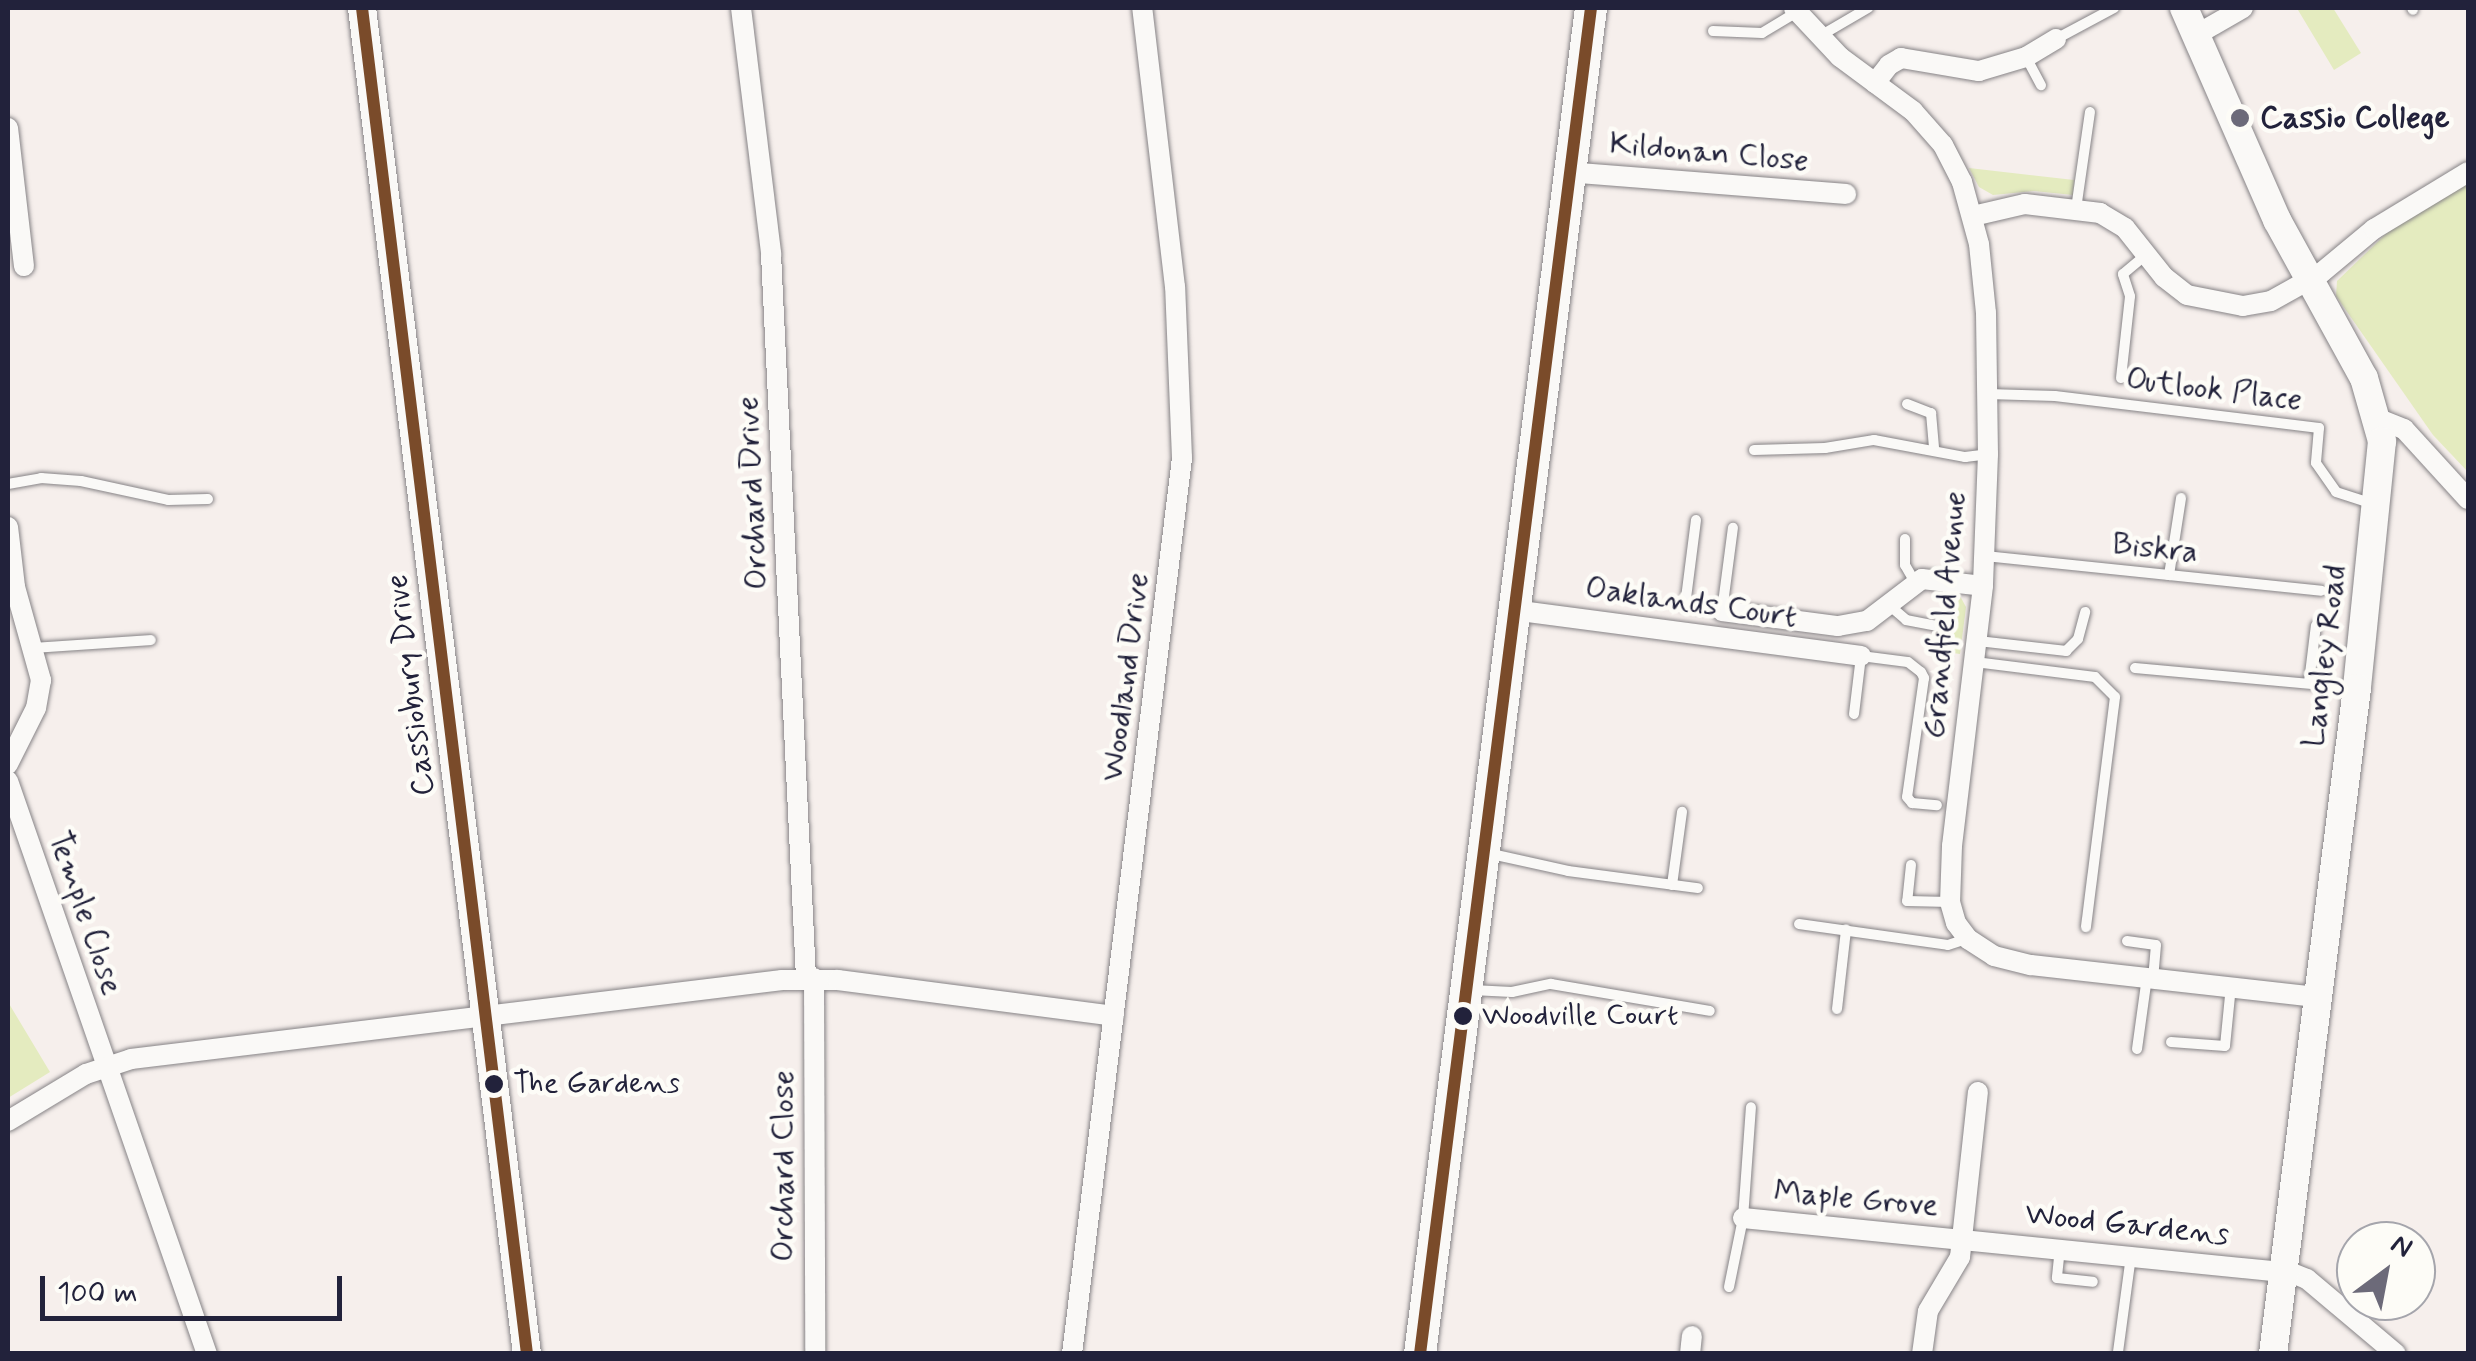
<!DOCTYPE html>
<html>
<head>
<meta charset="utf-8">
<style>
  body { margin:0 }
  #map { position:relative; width:2476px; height:1361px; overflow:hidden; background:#f6efec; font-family:Mynerve,sans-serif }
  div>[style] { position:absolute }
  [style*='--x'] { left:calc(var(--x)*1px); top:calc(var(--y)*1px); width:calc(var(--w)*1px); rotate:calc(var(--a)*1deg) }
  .green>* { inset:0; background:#e4ebbf }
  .roads { filter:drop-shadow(0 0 2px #868386) drop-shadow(0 0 2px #868386) }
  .lane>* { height:10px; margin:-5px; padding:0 5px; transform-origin:5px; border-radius:5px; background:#faf9f7 }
  .street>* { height:20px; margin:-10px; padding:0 10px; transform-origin:10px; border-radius:10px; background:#faf9f7 }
  .secondary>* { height:28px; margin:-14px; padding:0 14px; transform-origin:14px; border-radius:14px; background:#faf9f7 }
  .primary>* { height:32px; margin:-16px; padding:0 16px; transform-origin:16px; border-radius:16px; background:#faf9f7 }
  .bus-1>* { height:12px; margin:-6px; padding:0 6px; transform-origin:6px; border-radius:6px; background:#7a4b2a }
  .dots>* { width:28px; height:28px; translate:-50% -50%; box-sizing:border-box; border:5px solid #fdfcf7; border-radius:50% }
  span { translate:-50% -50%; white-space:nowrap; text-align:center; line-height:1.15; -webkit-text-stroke:9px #fdfcf7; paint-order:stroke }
  .bus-label { font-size:30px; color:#22223b }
  .left { translate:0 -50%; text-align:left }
  .poi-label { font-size:32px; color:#22223b; font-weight:700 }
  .street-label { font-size:32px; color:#22223b }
  .frame { position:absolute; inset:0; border:10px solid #22223b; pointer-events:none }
  .north { position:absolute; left:2336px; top:1221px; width:100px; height:100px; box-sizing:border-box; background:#fdfcf7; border:2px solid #a5a5ac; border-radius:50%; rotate:32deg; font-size:28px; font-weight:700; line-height:40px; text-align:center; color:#22223b }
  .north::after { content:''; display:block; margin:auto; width:35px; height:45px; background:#6c6a79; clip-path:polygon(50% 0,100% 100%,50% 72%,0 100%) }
  .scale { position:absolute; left:40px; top:1276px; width:302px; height:45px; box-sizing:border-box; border:5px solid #22223b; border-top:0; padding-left:12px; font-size:30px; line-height:35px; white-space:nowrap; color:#22223b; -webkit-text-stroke:8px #fdfcf7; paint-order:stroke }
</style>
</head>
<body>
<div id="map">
  <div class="green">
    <div style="clip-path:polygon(2302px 8px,2333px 8px,2361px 53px,2334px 70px,2298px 10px)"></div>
    <div style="clip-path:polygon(1969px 168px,2074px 180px,2073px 195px,2034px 191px,1993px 195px,1979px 187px)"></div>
    <div style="clip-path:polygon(2468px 183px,2468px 472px,2433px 435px,2336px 296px,2337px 281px,2393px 227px)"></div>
    <div style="clip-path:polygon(1945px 591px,1960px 596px,1966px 607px,1960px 654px,1938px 651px)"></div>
    <div style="clip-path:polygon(8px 1002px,50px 1072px,8px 1098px)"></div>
  </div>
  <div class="roads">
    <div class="lane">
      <div style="--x:2412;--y:8;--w:2;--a:63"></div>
      <div style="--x:1713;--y:31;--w:49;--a:2.3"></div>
      <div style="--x:1762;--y:33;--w:41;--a:-31"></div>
      <div style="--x:1820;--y:36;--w:56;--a:-30.3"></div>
      <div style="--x:2056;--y:39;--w:66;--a:-28.1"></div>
      <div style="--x:2026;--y:57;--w:32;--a:62"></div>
      <div style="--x:2076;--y:209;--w:98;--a:-81.8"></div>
      <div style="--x:2121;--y:378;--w:82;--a:-83.7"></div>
      <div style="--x:2130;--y:296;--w:23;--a:-108"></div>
      <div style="--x:2123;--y:274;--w:30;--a:-40"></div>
      <div style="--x:1988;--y:394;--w:67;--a:1.7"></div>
      <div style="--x:2055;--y:396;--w:266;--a:6.9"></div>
      <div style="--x:2319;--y:428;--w:35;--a:95"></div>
      <div style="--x:2316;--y:463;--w:35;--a:55"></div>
      <div style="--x:2336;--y:492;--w:39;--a:18"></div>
      <div style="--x:1907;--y:404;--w:26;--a:21"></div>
      <div style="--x:1931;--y:413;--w:38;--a:85"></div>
      <div style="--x:1754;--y:450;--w:71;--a:-1.6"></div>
      <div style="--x:1825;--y:448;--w:50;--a:-9.3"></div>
      <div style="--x:1874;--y:440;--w:93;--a:10.6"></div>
      <div style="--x:1965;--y:457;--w:23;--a:-7"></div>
      <div style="--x:8;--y:484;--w:34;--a:-10"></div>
      <div style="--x:41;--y:478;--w:40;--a:4.3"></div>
      <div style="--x:81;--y:481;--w:89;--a:12.3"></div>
      <div style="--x:168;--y:500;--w:40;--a:-1.4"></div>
      <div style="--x:1696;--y:520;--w:87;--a:97.3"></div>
      <div style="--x:1685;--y:606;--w:37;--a:8"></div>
      <div style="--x:1722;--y:611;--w:84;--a:-82.5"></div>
      <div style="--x:1905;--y:539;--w:26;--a:90"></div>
      <div style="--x:1905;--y:565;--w:20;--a:60"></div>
      <div style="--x:1985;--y:556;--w:338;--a:5.9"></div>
      <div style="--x:2169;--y:575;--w:78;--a:-81.1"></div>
      <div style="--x:1889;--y:605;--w:23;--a:41"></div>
      <div style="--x:1906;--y:620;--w:31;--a:11"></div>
      <div style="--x:1978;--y:641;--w:89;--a:6.5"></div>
      <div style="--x:2066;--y:651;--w:17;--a:-45"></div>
      <div style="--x:2078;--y:639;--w:28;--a:-75"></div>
      <div style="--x:34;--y:648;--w:117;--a:-3.9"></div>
      <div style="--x:1975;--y:662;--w:121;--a:7.1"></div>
      <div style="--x:2095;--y:677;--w:28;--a:45"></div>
      <div style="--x:2115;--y:697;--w:232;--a:97.2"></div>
      <div style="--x:2135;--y:668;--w:222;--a:5.2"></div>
      <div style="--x:2309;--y:682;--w:57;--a:-83"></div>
      <div style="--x:1854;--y:714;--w:58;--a:-83.1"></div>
      <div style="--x:1861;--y:656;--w:47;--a:7.3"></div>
      <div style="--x:1908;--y:662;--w:16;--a:38"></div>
      <div style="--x:1921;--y:672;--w:7;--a:63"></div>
      <div style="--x:1924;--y:678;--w:120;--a:98.1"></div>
      <div style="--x:1907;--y:797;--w:8;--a:50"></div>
      <div style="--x:1912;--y:803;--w:25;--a:5"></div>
      <div style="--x:1487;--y:853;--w:83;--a:12.5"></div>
      <div style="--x:1568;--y:871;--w:131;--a:7.5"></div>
      <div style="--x:1911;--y:865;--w:36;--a:96"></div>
      <div style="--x:1907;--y:901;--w:43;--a:1.3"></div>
      <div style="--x:1672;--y:885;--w:74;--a:-82.2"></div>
      <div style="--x:1799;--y:924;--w:150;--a:8"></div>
      <div style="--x:1948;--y:945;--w:20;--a:-18"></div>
      <div style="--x:2127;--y:941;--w:29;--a:8"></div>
      <div style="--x:2156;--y:945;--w:32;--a:95"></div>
      <div style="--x:1472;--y:990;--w:40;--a:2.9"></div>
      <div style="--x:1512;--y:992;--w:40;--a:-12"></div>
      <div style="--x:1551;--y:984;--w:161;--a:9.6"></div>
      <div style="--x:1837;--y:1009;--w:80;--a:-83.5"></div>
      <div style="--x:2171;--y:1042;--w:54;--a:4.2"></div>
      <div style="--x:2225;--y:1046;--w:60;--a:-84.3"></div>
      <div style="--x:2137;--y:1049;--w:73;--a:-82.1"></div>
      <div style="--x:2060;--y:1248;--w:30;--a:96"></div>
      <div style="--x:2057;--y:1278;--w:36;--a:6"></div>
      <div style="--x:1729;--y:1287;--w:70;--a:-78.5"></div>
      <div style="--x:1743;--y:1218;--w:111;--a:-85.9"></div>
      <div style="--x:2118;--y:1352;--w:97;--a:-82.3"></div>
    </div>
    <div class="street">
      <div style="--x:741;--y:8;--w:248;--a:83"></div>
      <div style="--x:771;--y:254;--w:725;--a:87.23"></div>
      <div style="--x:1794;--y:8;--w:67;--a:46.8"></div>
      <div style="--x:1840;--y:57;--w:91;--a:36.5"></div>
      <div style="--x:1913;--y:111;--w:45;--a:48.6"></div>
      <div style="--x:1943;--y:145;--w:42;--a:62.8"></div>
      <div style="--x:1962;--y:182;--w:64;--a:74.7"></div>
      <div style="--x:1979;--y:244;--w:69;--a:84.2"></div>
      <div style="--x:1986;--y:313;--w:141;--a:89.2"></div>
      <div style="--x:1988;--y:454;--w:132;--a:92.2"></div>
      <div style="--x:1983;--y:586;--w:262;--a:96.8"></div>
      <div style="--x:1952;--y:846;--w:56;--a:92"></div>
      <div style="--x:1950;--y:902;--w:22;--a:74"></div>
      <div style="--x:1956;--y:923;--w:20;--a:53"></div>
      <div style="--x:1968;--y:939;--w:31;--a:33"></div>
      <div style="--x:1994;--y:956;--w:38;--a:14"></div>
      <div style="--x:2031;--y:965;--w:287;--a:6.4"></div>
      <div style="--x:2196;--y:35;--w:54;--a:-29.9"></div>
      <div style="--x:1875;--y:83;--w:23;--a:-52"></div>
      <div style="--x:1889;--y:65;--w:14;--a:-30"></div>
      <div style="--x:1901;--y:58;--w:79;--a:9.5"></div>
      <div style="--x:1979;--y:71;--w:49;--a:-16.6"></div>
      <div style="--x:2026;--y:57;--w:35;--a:-31"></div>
      <div style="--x:8;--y:128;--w:139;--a:83.4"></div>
      <div style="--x:1567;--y:172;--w:280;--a:4.5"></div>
      <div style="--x:1973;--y:216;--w:53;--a:-13"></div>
      <div style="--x:2025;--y:204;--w:76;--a:6.8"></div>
      <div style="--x:2100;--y:213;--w:29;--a:31"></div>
      <div style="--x:2125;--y:228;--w:63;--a:51.5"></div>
      <div style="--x:2164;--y:277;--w:29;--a:38"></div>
      <div style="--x:2187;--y:295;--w:57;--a:11.1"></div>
      <div style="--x:2243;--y:306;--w:28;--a:-10"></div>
      <div style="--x:2271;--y:301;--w:57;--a:-29.2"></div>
      <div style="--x:2321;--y:273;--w:69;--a:-39.7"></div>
      <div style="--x:2374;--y:229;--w:110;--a:-31.2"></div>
      <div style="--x:2379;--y:419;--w:27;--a:22"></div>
      <div style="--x:2404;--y:429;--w:95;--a:47.6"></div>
      <div style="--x:8;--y:527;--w:60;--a:83.3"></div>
      <div style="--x:15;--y:587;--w:97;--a:74.4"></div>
      <div style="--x:41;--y:680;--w:28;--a:100"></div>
      <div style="--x:36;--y:708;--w:63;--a:116.6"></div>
      <div style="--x:1513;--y:610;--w:351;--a:7.5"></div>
      <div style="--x:1722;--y:611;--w:117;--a:7.4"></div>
      <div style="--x:1838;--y:626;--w:29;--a:-10"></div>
      <div style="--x:1867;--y:621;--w:69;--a:-37.4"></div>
      <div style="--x:1922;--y:579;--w:61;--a:6.5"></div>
      <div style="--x:8;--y:781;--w:607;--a:70.85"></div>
      <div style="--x:814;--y:978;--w:376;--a:89.8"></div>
      <div style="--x:8;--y:1121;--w:91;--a:-31.1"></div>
      <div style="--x:86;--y:1074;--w:47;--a:-18.4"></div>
      <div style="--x:131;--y:1059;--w:656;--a:-6.92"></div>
      <div style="--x:782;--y:980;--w:56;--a:0"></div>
      <div style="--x:838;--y:980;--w:278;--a:7.4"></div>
      <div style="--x:1743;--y:1218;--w:552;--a:5.72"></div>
      <div style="--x:2292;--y:1273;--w:16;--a:22"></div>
      <div style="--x:2307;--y:1279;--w:116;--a:40.1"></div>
      <div style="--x:1072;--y:1354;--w:903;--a:-83"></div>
      <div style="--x:1182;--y:458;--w:171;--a:-92.3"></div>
      <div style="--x:1175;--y:287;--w:281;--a:-96.7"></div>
      <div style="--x:1690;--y:1354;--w:18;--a:-84"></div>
      <div style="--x:1922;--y:1354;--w:43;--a:-82.1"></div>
      <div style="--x:1928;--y:1311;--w:63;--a:-59.3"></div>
      <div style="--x:1960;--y:1257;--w:166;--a:-83.8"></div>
    </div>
    <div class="secondary">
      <div style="--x:362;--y:8;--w:1356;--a:83.01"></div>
      <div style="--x:2184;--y:8;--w:232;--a:66.3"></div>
      <div style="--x:2277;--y:220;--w:180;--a:61.2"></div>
      <div style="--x:2364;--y:378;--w:66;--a:74.1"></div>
      <div style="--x:2382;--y:441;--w:248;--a:95.8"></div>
      <div style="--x:2357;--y:688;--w:671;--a:97.19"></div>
    </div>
    <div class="primary">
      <div style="--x:1420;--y:1354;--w:1357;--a:-82.76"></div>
    </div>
  </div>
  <div class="bus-1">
    <div style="--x:362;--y:8;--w:1356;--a:83.01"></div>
    <div style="--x:1420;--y:1354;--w:1357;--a:-82.76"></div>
  </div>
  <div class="dots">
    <div style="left:2240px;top:118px;background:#6c6a79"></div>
    <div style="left:1463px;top:1016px;background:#22223b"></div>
    <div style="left:494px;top:1084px;background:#22223b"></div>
  </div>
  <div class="bus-label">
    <span class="left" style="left:1482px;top:1016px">Woodville Court</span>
    <span class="left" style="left:513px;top:1084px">The Gardens</span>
  </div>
  <div class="poi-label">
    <span class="left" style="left:2260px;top:118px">Cassio College</span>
  </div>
  <div class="street-label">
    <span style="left:1709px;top:153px;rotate:5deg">Kildonan Close</span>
    <span style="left:2214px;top:390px;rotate:7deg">Outlook Place</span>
    <span style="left:753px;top:493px;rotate:-93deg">Orchard Drive</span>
    <span style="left:2155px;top:549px;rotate:6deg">Biskra</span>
    <span style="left:1691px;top:603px;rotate:8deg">Oaklands Court</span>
    <span style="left:1945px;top:615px;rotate:-85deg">Grandfield Avenue</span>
    <span style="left:2325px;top:656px;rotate:-83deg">Langley Road</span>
    <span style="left:1126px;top:677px;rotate:-83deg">Woodland Drive</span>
    <span style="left:411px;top:685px;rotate:-97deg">Cassiobury Drive</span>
    <span style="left:85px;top:913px;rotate:71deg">Temple Close</span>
    <span style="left:784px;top:1166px;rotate:-90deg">Orchard Close</span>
    <span style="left:1856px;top:1199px;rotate:5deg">Maple Grove</span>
    <span style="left:2127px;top:1225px;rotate:6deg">Wood Gardens</span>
  </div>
  <div class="frame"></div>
  <div class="north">N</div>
  <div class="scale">100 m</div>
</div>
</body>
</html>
